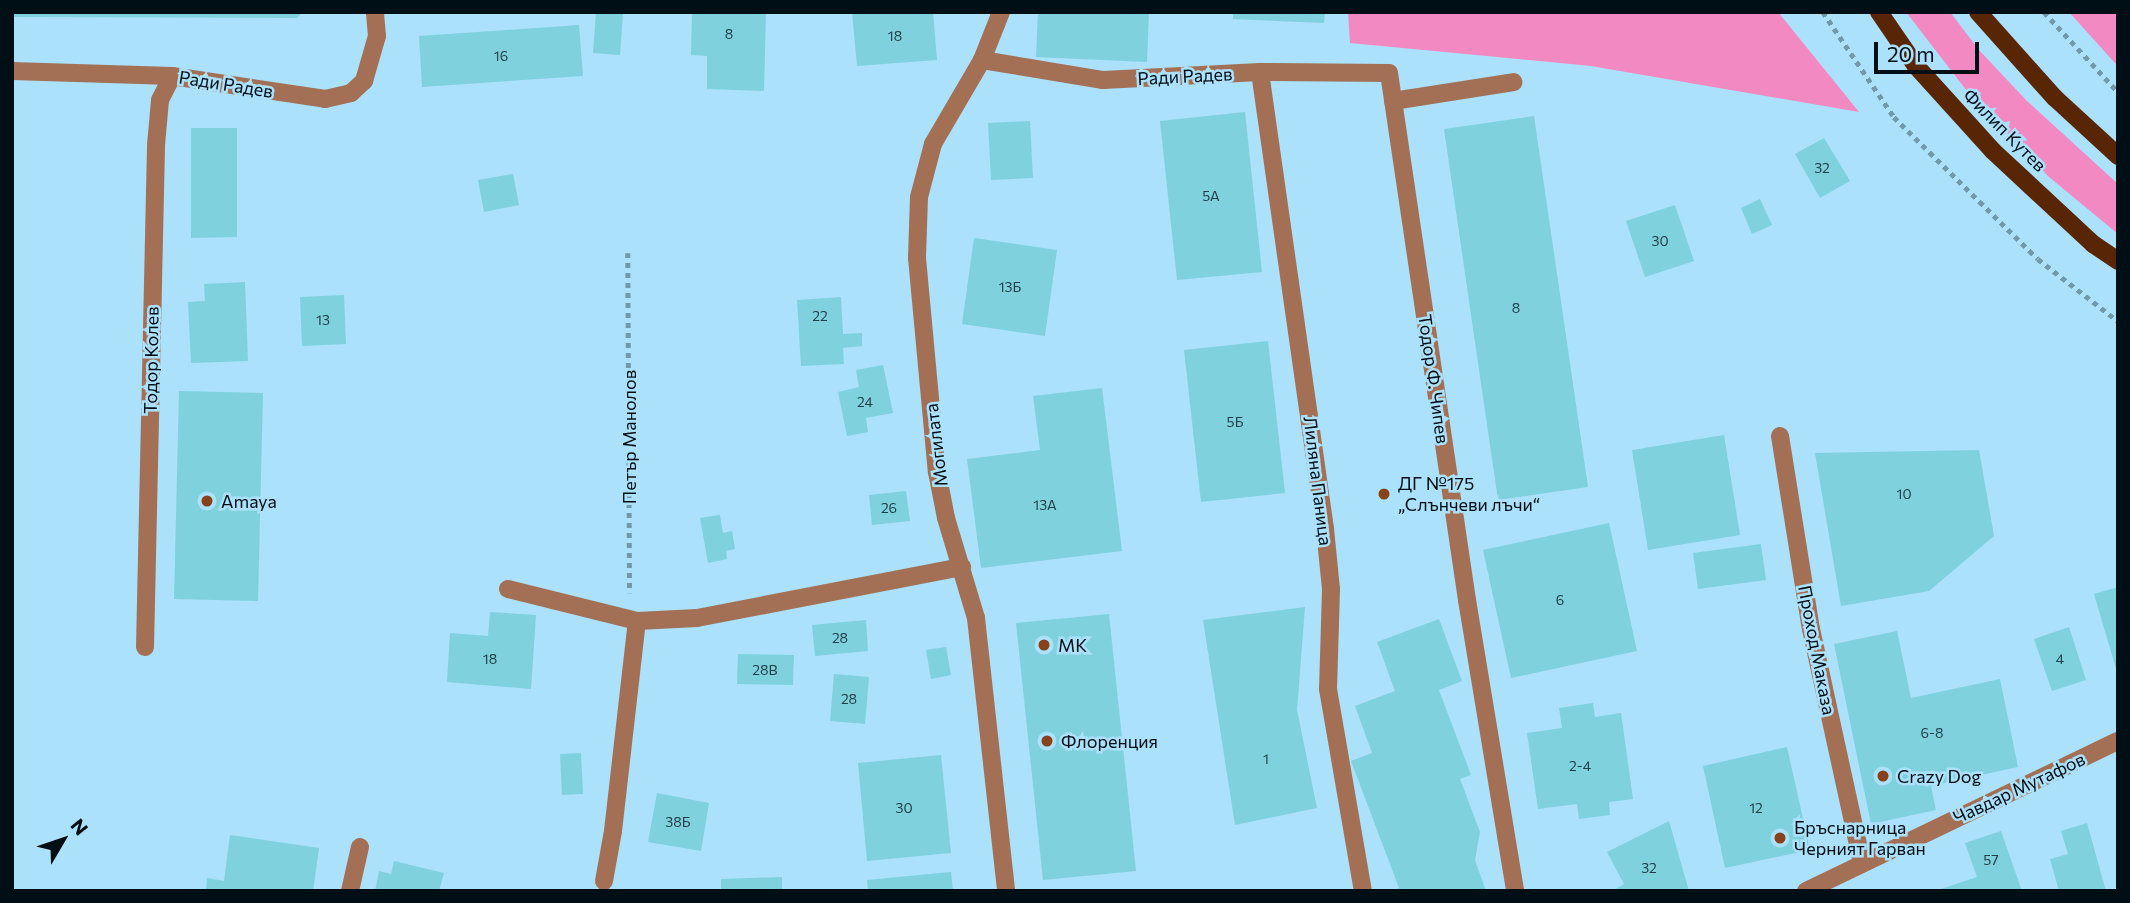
<!DOCTYPE html>
<html>
<head>
<meta charset="utf-8">
<style>
  body { margin:0 }
  #map { position:relative; width:2130px; height:903px; overflow:hidden; background:#abe1fa; font-family:Commissioner,sans-serif }
  div>[style] { position:absolute }
  [style*='--x'] { left:calc(var(--x)*1px); top:calc(var(--y)*1px); width:calc(var(--w)*1px); rotate:calc(var(--a)*1deg) }
  .green>* { inset:0; background:#f389c2 }
  .building>* { inset:0; background:#7fd1dd }
  .path>* { height:4.5px; margin-top:-2.25px; transform-origin:0; background:repeating-linear-gradient(90deg,#7099ac 0 5px,transparent 0 10px) }
  .minor>* { height:18px; margin:-9px; padding:0 9px; transform-origin:9px; border-radius:9px; background:#a37056 }
  .major>* { height:18px; margin:-9px; padding:0 9px; transform-origin:9px; border-radius:9px; background:#582605 }
  .dots>* { width:19px; height:19px; translate:-50% -50%; box-sizing:border-box; border:4px solid #abe1fa; border-radius:50% }
  span { translate:-50% -50%; white-space:nowrap; text-align:center; line-height:1.15; -webkit-text-stroke:5px #abe1fa; paint-order:stroke }
  .number-label { font-size:14px; color:#203f48 }
  .number-label span { -webkit-text-stroke-width:0 }
  .street-label { font-size:18px; color:#000e16 }
  .poi-label { font-size:18px; color:#000e16 }
  .left { translate:0 -50%; text-align:left }
  .frame { position:absolute; inset:0; border:14px solid #000e16; pointer-events:none }
  .north { position:absolute; left:28px; top:805px; width:70px; height:70px; -webkit-text-stroke:5px #abe1fa; paint-order:stroke; rotate:51deg; font-size:19px; font-weight:700; line-height:28px; text-align:center; color:#000e16 }
  .north::after { content:''; display:block; margin:auto; width:24px; height:32px; background:#000e16; clip-path:polygon(50% 0,100% 100%,50% 72%,0 100%) }
  .scale { position:absolute; left:1874px; top:42px; width:105px; height:32px; box-sizing:border-box; border:4px solid #000e16; border-top:0; padding-left:9px; font-size:21px; line-height:24px; white-space:nowrap; color:#000e16; -webkit-text-stroke:5px #abe1fa; paint-order:stroke }
</style>
</head>
<body>
<div id="map">
  <div class="green">
    <div style="clip-path:polygon(1348px 12px,1778px 12px,1859px 112px,1591px 66px,1350px 43px)"></div>
    <div style="clip-path:polygon(1906px 12px,1950px 12px,1979px 50px,2026px 100px,2118px 184px,2118px 234px,2049px 177px,1970px 95px)"></div>
    <div style="clip-path:polygon(2069px 12px,2118px 12px,2118px 66px,2114px 62px)"></div>
  </div>
  <div class="building">
    <div style="clip-path:polygon(12px 12px,303px 12px,297px 18px,12px 17px)"></div>
    <div style="clip-path:polygon(596px 12px,623px 12px,620px 55px,593px 53px)"></div>
    <div style="clip-path:polygon(692px 12px,766px 12px,764px 91px,707px 89px,707px 56px,691px 55px)"></div>
    <div style="clip-path:polygon(852px 12px,933px 12px,937px 60px,857px 66px)"></div>
    <div style="clip-path:polygon(1038px 12px,1149px 12px,1147px 62px,1036px 57px)"></div>
    <div style="clip-path:polygon(1233px 12px,1325px 12px,1324px 23px,1233px 19px)"></div>
    <div style="clip-path:polygon(579px 25px,583px 76px,422px 87px,419px 36px)"></div>
    <div style="clip-path:polygon(1245px 112px,1262px 272px,1177px 280px,1160px 121px)"></div>
    <div style="clip-path:polygon(1534px 116px,1588px 487px,1498px 500px,1444px 129px)"></div>
    <div style="clip-path:polygon(1030px 121px,1033px 178px,991px 180px,988px 123px)"></div>
    <div style="clip-path:polygon(191px 128px,237px 128px,237px 237px,191px 238px)"></div>
    <div style="clip-path:polygon(1824px 138px,1850px 181px,1820px 198px,1795px 154px)"></div>
    <div style="clip-path:polygon(513px 174px,519px 205px,484px 212px,478px 180px)"></div>
    <div style="clip-path:polygon(1760px 199px,1772px 225px,1752px 234px,1741px 208px)"></div>
    <div style="clip-path:polygon(1675px 205px,1694px 261px,1645px 277px,1626px 221px)"></div>
    <div style="clip-path:polygon(974px 238px,1057px 250px,1045px 336px,962px 324px)"></div>
    <div style="clip-path:polygon(245px 282px,248px 361px,191px 363px,188px 302px,205px 301px,204px 284px)"></div>
    <div style="clip-path:polygon(344px 295px,346px 344px,302px 346px,300px 297px)"></div>
    <div style="clip-path:polygon(841px 297px,843px 334px,862px 333px,862px 346px,843px 348px,844px 364px,801px 366px,797px 300px)"></div>
    <div style="clip-path:polygon(1268px 341px,1285px 493px,1201px 502px,1184px 350px)"></div>
    <div style="clip-path:polygon(883px 365px,893px 413px,866px 418px,868px 432px,847px 436px,838px 392px,859px 387px,856px 370px)"></div>
    <div style="clip-path:polygon(1102px 388px,1122px 551px,981px 568px,967px 459px,1040px 450px,1033px 396px)"></div>
    <div style="clip-path:polygon(179px 391px,263px 393px,258px 601px,174px 599px)"></div>
    <div style="clip-path:polygon(1724px 435px,1740px 535px,1648px 550px,1632px 450px)"></div>
    <div style="clip-path:polygon(1979px 450px,1994px 536px,1929px 591px,1841px 606px,1815px 453px)"></div>
    <div style="clip-path:polygon(906px 491px,910px 521px,872px 525px,869px 495px)"></div>
    <div style="clip-path:polygon(720px 515px,723px 533px,732px 531px,735px 549px,726px 551px,727px 559px,708px 563px,700px 518px)"></div>
    <div style="clip-path:polygon(1609px 523px,1637px 651px,1511px 678px,1483px 550px)"></div>
    <div style="clip-path:polygon(1761px 544px,1766px 580px,1698px 589px,1693px 553px)"></div>
    <div style="clip-path:polygon(2118px 587px,2118px 672px,2117px 672px,2094px 594px)"></div>
    <div style="clip-path:polygon(1305px 607px,1297px 710px,1317px 808px,1235px 825px,1203px 620px)"></div>
    <div style="clip-path:polygon(490px 612px,536px 615px,531px 689px,447px 682px,450px 633px,488px 636px)"></div>
    <div style="clip-path:polygon(1109px 614px,1136px 871px,1043px 880px,1016px 623px)"></div>
    <div style="clip-path:polygon(1439px 619px,1462px 681px,1439px 690px,1471px 775px,1460px 779px,1480px 832px,1475px 860px,1486px 891px,1393px 891px,1399px 888px,1351px 761px,1372px 753px,1355px 706px,1395px 691px,1377px 642px)"></div>
    <div style="clip-path:polygon(866px 620px,868px 651px,815px 656px,812px 625px)"></div>
    <div style="clip-path:polygon(2069px 627px,2086px 680px,2052px 691px,2034px 639px)"></div>
    <div style="clip-path:polygon(1897px 631px,1911px 698px,2000px 679px,2018px 767px,1931px 786px,1936px 810px,1871px 824px,1834px 644px)"></div>
    <div style="clip-path:polygon(946px 647px,951px 675px,931px 679px,926px 650px)"></div>
    <div style="clip-path:polygon(738px 654px,794px 655px,793px 685px,737px 684px)"></div>
    <div style="clip-path:polygon(834px 674px,869px 677px,865px 724px,830px 721px)"></div>
    <div style="clip-path:polygon(1593px 703px,1595px 717px,1621px 713px,1633px 799px,1609px 802px,1610px 815px,1579px 819px,1577px 804px,1538px 809px,1527px 733px,1562px 728px,1559px 708px)"></div>
    <div style="clip-path:polygon(1787px 747px,1810px 850px,1725px 868px,1703px 766px)"></div>
    <div style="clip-path:polygon(581px 753px,583px 794px,562px 795px,560px 754px)"></div>
    <div style="clip-path:polygon(941px 755px,951px 853px,867px 861px,858px 763px)"></div>
    <div style="clip-path:polygon(657px 793px,709px 803px,701px 851px,648px 842px)"></div>
    <div style="clip-path:polygon(1669px 821px,1689px 891px,1612px 891px,1624px 884px,1607px 852px)"></div>
    <div style="clip-path:polygon(2087px 823px,2106px 891px,2059px 891px,2050px 859px,2068px 854px,2061px 831px)"></div>
    <div style="clip-path:polygon(2001px 831px,2022px 891px,1935px 891px,1977px 877px,1965px 843px)"></div>
    <div style="clip-path:polygon(230px 835px,319px 848px,313px 891px,206px 891px,207px 878px,224px 881px)"></div>
    <div style="clip-path:polygon(394px 861px,444px 873px,439px 891px,375px 891px,379px 871px,391px 874px)"></div>
    <div style="clip-path:polygon(951px 872px,953px 891px,868px 891px,867px 880px)"></div>
    <div style="clip-path:polygon(782px 877px,782px 891px,721px 891px,721px 879px)"></div>
  </div>
  <div class="path">
    <div style="--x:1823;--y:12;--w:127;--a:55.9"></div>
    <div style="--x:1894;--y:117;--w:202;--a:44.6"></div>
    <div style="--x:2038;--y:259;--w:101;--a:37.8"></div>
    <div style="--x:2044;--y:12;--w:109;--a:47.2"></div>
    <div style="--x:628;--y:253;--w:340;--a:89.7"></div>
  </div>
  <div class="minor">
    <div style="--x:1001;--y:12;--w:52;--a:111.6"></div>
    <div style="--x:982;--y:60;--w:97;--a:120.3"></div>
    <div style="--x:933;--y:144;--w:55;--a:104.8"></div>
    <div style="--x:919;--y:197;--w:61;--a:91.9"></div>
    <div style="--x:917;--y:258;--w:215;--a:84.7"></div>
    <div style="--x:937;--y:472;--w:47;--a:78.9"></div>
    <div style="--x:946;--y:518;--w:104;--a:73.3"></div>
    <div style="--x:976;--y:618;--w:275;--a:83.7"></div>
    <div style="--x:982;--y:60;--w:123;--a:9.4"></div>
    <div style="--x:1103;--y:80;--w:157;--a:-2.9"></div>
    <div style="--x:1260;--y:72;--w:129;--a:0.4"></div>
    <div style="--x:1389;--y:73;--w:533;--a:81.58"></div>
    <div style="--x:1467;--y:600;--w:295;--a:80.6"></div>
    <div style="--x:12;--y:71;--w:160;--a:1.8"></div>
    <div style="--x:172;--y:76;--w:155;--a:8.5"></div>
    <div style="--x:325;--y:99;--w:27;--a:-13"></div>
    <div style="--x:351;--y:93;--w:18;--a:-43"></div>
    <div style="--x:364;--y:81;--w:47;--a:-73.9"></div>
    <div style="--x:377;--y:36;--w:24;--a:-95"></div>
    <div style="--x:1260;--y:72;--w:462;--a:81.9"></div>
    <div style="--x:1325;--y:529;--w:60;--a:84.3"></div>
    <div style="--x:1331;--y:589;--w:100;--a:91.7"></div>
    <div style="--x:1328;--y:689;--w:205;--a:80.2"></div>
    <div style="--x:1393;--y:101;--w:122;--a:-8.9"></div>
    <div style="--x:1780;--y:436;--w:195;--a:80.9"></div>
    <div style="--x:1811;--y:629;--w:239;--a:77.7"></div>
    <div style="--x:508;--y:589;--w:133;--a:13.9"></div>
    <div style="--x:637;--y:621;--w:60;--a:-2.9"></div>
    <div style="--x:697;--y:618;--w:270;--a:-10.9"></div>
    <div style="--x:145;--y:647;--w:502;--a:-88.74"></div>
    <div style="--x:156;--y:145;--w:45;--a:-84.9"></div>
    <div style="--x:160;--y:100;--w:27;--a:-63"></div>
    <div style="--x:604;--y:881;--w:51;--a:-79.8"></div>
    <div style="--x:613;--y:831;--w:211;--a:-83.5"></div>
    <div style="--x:350;--y:891;--w:45;--a:-77.2"></div>
    <div style="--x:1806;--y:891;--w:346;--a:-25.7"></div>
  </div>
  <div class="major">
    <div style="--x:1879;--y:12;--w:65;--a:55.6"></div>
    <div style="--x:1916;--y:66;--w:115;--a:47.8"></div>
    <div style="--x:1993;--y:151;--w:137;--a:42.9"></div>
    <div style="--x:2093;--y:244;--w:30;--a:34"></div>
    <div style="--x:1978;--y:12;--w:115;--a:48.2"></div>
    <div style="--x:2055;--y:98;--w:86;--a:42.6"></div>
  </div>
  <div class="dots">
    <div style="left:1384px;top:494px;background:#874219"></div>
    <div style="left:207px;top:501px;background:#874219"></div>
    <div style="left:1044px;top:645px;background:#874219"></div>
    <div style="left:1047px;top:741px;background:#874219"></div>
    <div style="left:1883px;top:776px;background:#874219"></div>
    <div style="left:1780px;top:838px;background:#874219"></div>
  </div>
  <div class="number-label">
    <span style="left:729px;top:34px">8</span>
    <span style="left:895px;top:36px">18</span>
    <span style="left:501px;top:56px">16</span>
    <span style="left:1822px;top:168px">32</span>
    <span style="left:1211px;top:196px">5А</span>
    <span style="left:1660px;top:241px">30</span>
    <span style="left:1010px;top:287px">13Б</span>
    <span style="left:1516px;top:308px">8</span>
    <span style="left:820px;top:316px">22</span>
    <span style="left:323px;top:320px">13</span>
    <span style="left:865px;top:402px">24</span>
    <span style="left:1235px;top:422px">5Б</span>
    <span style="left:1904px;top:494px">10</span>
    <span style="left:1045px;top:505px">13А</span>
    <span style="left:889px;top:508px">26</span>
    <span style="left:1560px;top:600px">6</span>
    <span style="left:840px;top:638px">28</span>
    <span style="left:490px;top:659px">18</span>
    <span style="left:2060px;top:659px">4</span>
    <span style="left:765px;top:670px">28В</span>
    <span style="left:849px;top:699px">28</span>
    <span style="left:1932px;top:733px">6-8</span>
    <span style="left:1266px;top:759px">1</span>
    <span style="left:1580px;top:766px">2-4</span>
    <span style="left:904px;top:808px">30</span>
    <span style="left:1756px;top:808px">12</span>
    <span style="left:678px;top:822px">38Б</span>
    <span style="left:1991px;top:860px">57</span>
    <span style="left:1649px;top:868px">32</span>
  </div>
  <div class="street-label">
    <span style="left:1185px;top:76px;rotate:-3deg">Ради Радев</span>
    <span style="left:226px;top:84px;rotate:9deg">Ради Радев</span>
    <span style="left:2005px;top:130px;rotate:45deg">Филип Кутев</span>
    <span style="left:151px;top:360px;rotate:-89deg">Тодор Колев</span>
    <span style="left:1434px;top:379px;rotate:82deg">Тодор Ф. Чипев</span>
    <span style="left:629px;top:437px;rotate:-90deg">Петър Манолов</span>
    <span style="left:936px;top:445px;rotate:-97deg">Могилата</span>
    <span style="left:1318px;top:481px;rotate:83deg">Лиляна Паница</span>
    <span style="left:1817px;top:650px;rotate:79deg">Проход Маказа</span>
    <span style="left:2019px;top:788px;rotate:-25deg">Чавдар Мутафов</span>
  </div>
  <div class="poi-label">
    <span class="left" style="left:1398px;top:494px">ДГ №175<br>„Слънчеви лъчи“</span>
    <span class="left" style="left:221px;top:501px">Amaya</span>
    <span class="left" style="left:1058px;top:645px">MK</span>
    <span class="left" style="left:1061px;top:741px">Флоренция</span>
    <span class="left" style="left:1897px;top:776px">Crazy Dog</span>
    <span class="left" style="left:1794px;top:838px">Бръснарница<br>Черният Гарван</span>
  </div>
  <div class="frame"></div>
  <div class="north">N</div>
  <div class="scale">20 m</div>
</div>
</body>
</html>
